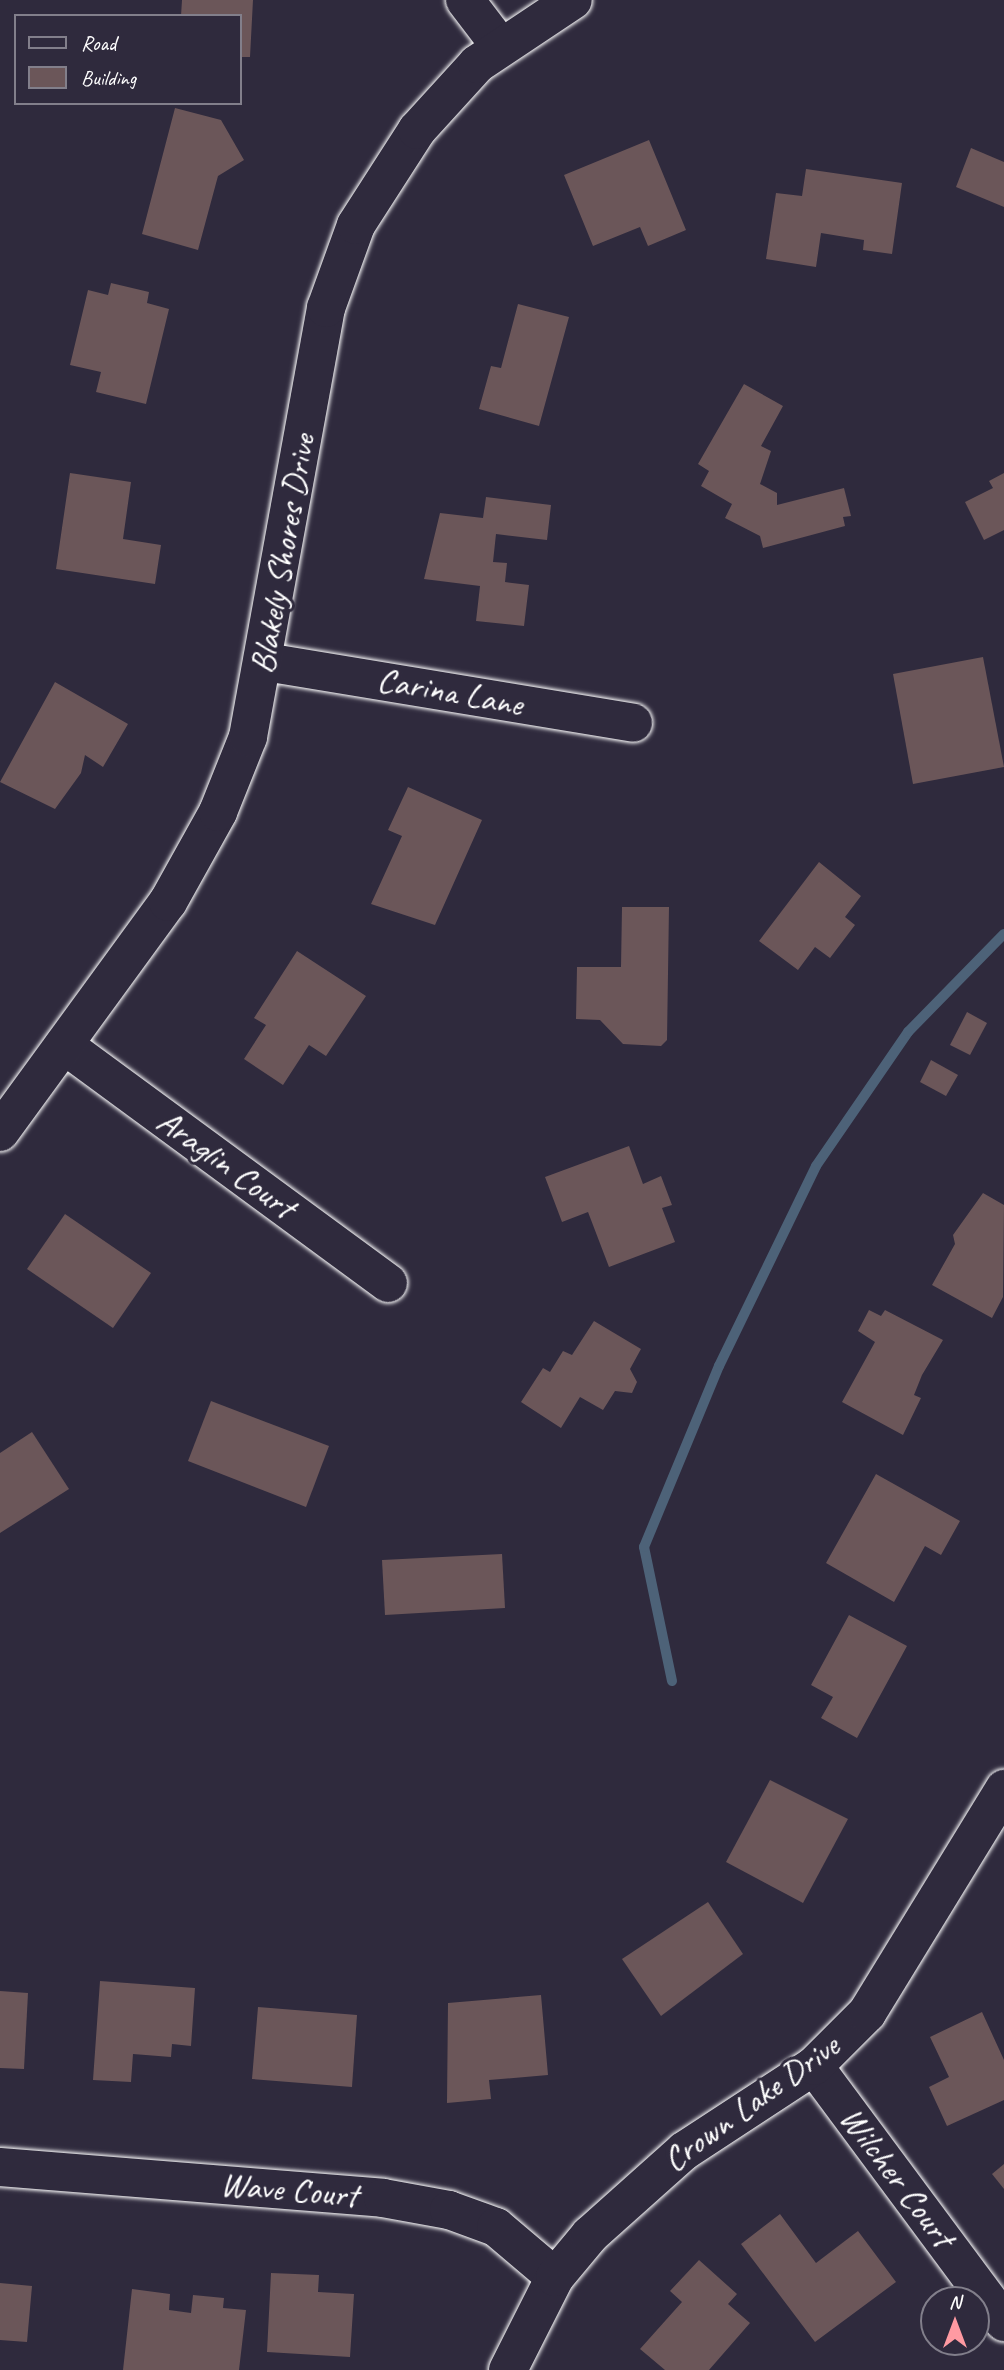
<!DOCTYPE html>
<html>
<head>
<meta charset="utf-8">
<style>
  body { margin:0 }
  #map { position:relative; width:1004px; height:2370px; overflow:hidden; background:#2f2a3d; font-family:Caveat,sans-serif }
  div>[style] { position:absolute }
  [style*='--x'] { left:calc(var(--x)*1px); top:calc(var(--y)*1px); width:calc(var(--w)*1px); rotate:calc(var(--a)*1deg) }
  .stream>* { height:10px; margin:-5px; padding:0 5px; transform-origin:5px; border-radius:5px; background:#4d6278 }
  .building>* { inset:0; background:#6b5659 }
  .roads { filter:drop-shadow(0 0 2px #fff) drop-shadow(0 0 2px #fff) }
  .minor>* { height:38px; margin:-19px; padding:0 19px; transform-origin:19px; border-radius:19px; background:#2f2a3d }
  span { translate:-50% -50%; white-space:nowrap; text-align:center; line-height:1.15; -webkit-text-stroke:6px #2f2a3d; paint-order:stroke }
  .street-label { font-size:35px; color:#fff }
  .legend { position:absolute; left:14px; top:14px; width:228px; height:91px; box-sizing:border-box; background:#2f2a3d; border:2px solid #827f8b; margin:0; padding:9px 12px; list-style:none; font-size:21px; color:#fff }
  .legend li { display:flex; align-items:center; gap:14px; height:35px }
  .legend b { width:35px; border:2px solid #827f8b }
  .north { position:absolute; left:920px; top:2286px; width:70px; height:70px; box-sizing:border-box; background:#2f2a3d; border:2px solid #827f8b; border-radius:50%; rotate:0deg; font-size:19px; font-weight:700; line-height:28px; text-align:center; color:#fff }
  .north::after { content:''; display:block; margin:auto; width:24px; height:32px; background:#ff9aa2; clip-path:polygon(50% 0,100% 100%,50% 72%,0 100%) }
</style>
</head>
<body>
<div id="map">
  <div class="stream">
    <div style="--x:672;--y:1681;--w:137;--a:-101.8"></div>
    <div style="--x:644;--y:1547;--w:196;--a:-67.5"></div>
    <div style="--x:719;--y:1366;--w:222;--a:-64.1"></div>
    <div style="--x:816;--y:1166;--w:163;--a:-55.5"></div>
    <div style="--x:908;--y:1032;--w:137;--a:-45.6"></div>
  </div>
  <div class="building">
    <div style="clip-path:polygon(182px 0,253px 0,250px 57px,240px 57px,240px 16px,181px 16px)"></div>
    <div style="clip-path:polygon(175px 108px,221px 120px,244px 160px,218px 176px,198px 250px,142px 234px)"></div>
    <div style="clip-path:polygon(649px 140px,686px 230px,648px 246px,640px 227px,593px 246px,564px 175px)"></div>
    <div style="clip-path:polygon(971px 148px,1004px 162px,1004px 207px,956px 187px)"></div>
    <div style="clip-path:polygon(806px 169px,902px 183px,892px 254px,863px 250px,864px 240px,821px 233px,816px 267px,766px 259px,776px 193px,802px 196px)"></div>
    <div style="clip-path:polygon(111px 283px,149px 292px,147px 303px,169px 309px,146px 404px,96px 392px,101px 372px,70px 365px,88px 290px,108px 295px)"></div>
    <div style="clip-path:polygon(518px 304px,569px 317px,539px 426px,479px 409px,491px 366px,501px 368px)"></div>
    <div style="clip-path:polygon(744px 384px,783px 406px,761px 446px,771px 451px,760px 484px,777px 493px,777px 505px,844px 488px,851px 516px,843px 517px,845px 526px,763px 548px,760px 536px,725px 518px,732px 504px,701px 486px,709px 471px,698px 464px)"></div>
    <div style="clip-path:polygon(70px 473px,131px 482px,123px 539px,161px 545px,155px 584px,56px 569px)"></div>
    <div style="clip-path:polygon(1004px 473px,1004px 530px,984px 540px,965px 502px,993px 488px,989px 481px)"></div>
    <div style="clip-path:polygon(486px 497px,551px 505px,547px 540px,496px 534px,493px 562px,507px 563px,505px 582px,529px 585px,524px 626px,476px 621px,480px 586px,424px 579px,440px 513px,483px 518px)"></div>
    <div style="clip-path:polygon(983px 657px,1004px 767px,913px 784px,893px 674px)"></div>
    <div style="clip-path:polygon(55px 682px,128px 724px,103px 767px,85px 755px,81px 773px,55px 809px,0 782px)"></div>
    <div style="clip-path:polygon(408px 787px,482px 820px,435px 925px,371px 904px,402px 836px,388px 830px)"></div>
    <div style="clip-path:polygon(819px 862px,861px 896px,845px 917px,855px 925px,830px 958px,815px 947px,798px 970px,759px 941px)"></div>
    <div style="clip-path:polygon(622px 907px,669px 907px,667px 1040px,661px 1046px,623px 1044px,600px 1020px,576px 1019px,577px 967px,621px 967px)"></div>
    <div style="clip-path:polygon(297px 951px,366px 996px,326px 1056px,309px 1045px,283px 1085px,244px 1059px,266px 1025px,254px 1018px)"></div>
    <div style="clip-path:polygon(967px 1012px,987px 1023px,970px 1055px,950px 1045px)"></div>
    <div style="clip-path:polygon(931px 1060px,958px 1075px,946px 1096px,920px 1082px)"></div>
    <div style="clip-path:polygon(629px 1146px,643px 1184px,661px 1176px,672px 1205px,662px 1208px,675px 1242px,609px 1267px,588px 1212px,562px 1222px,545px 1177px)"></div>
    <div style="clip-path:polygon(983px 1193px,1004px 1205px,1003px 1297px,992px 1318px,932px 1285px,955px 1244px,953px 1235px)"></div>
    <div style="clip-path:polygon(65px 1214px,151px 1273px,113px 1328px,27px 1269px)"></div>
    <div style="clip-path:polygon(869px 1310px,881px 1316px,885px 1310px,943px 1340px,922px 1375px,914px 1395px,921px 1398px,903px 1435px,842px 1402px,875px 1342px,858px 1331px)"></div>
    <div style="clip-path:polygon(594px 1321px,641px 1349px,630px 1369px,637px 1382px,632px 1393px,615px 1391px,603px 1410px,580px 1397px,561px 1428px,521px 1402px,543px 1368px,550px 1372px,563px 1351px,572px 1355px)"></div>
    <div style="clip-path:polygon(211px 1401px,329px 1446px,306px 1507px,188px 1461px)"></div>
    <div style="clip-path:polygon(32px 1432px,69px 1489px,0 1533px,0 1453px)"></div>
    <div style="clip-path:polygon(876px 1474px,960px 1521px,941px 1555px,925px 1546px,894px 1602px,826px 1563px)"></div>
    <div style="clip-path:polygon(502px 1554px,505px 1608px,385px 1615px,382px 1560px)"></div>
    <div style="clip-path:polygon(849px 1615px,907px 1646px,857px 1738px,821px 1718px,833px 1697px,811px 1685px)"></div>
    <div style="clip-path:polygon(770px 1780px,848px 1819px,803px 1903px,726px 1862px)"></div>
    <div style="clip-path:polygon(708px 1902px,743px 1954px,661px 2016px,622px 1959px)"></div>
    <div style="clip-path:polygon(100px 1981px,195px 1988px,191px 2046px,172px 2044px,171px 2057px,133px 2054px,131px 2082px,93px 2080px)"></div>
    <div style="clip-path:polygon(0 1991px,28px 1993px,24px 2069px,0 2068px)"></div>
    <div style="clip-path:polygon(541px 1995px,548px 2075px,489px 2080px,491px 2099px,447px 2103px,448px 2003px)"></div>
    <div style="clip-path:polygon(258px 2007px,357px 2015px,352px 2087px,252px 2079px)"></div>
    <div style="clip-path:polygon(982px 2012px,1004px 2060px,1004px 2100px,947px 2126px,929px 2087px,949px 2077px,930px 2037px)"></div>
    <div style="clip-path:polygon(1004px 2164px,1004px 2189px,992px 2174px)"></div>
    <div style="clip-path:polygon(780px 2214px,816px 2263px,858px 2231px,896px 2282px,815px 2342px,741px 2244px)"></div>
    <div style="clip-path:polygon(699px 2260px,737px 2294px,728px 2304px,750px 2323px,709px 2370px,665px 2370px,640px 2349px,682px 2302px,670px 2291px)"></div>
    <div style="clip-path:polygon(271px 2273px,319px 2275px,318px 2292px,354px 2294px,350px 2357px,267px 2352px)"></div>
    <div style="clip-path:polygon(0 2283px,32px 2286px,27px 2342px,0 2340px)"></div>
    <div style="clip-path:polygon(132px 2289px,170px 2294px,169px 2310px,191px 2313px,193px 2295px,224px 2298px,223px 2308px,246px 2310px,239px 2370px,123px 2370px)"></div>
  </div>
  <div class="roads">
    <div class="minor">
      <div style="--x:465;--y:0;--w:58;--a:52.7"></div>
      <div style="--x:266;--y:662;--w:372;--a:9.4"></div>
      <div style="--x:64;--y:1045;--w:402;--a:36.3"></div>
      <div style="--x:0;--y:1132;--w:285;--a:-53.9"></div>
      <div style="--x:168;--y:902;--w:103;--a:-60.9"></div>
      <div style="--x:218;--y:812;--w:81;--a:-68.2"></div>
      <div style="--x:248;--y:737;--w:436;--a:-79.7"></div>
      <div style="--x:326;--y:308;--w:88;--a:-70.1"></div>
      <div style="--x:356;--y:225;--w:113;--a:-57.3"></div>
      <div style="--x:417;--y:130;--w:89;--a:-47.7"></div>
      <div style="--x:477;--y:64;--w:115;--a:-33.7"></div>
      <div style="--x:814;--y:2066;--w:319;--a:53.4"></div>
      <div style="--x:0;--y:2167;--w:384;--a:4.6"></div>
      <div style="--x:383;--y:2198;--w:67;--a:10.3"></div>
      <div style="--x:449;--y:2210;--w:50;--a:19.9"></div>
      <div style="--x:496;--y:2227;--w:77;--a:40.3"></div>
      <div style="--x:508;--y:2370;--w:104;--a:-63.2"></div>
      <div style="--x:555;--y:2277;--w:55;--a:-50.2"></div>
      <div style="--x:590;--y:2235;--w:126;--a:-41.8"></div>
      <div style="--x:684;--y:2151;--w:155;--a:-33.2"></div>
      <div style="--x:814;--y:2066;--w:75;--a:-45"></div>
      <div style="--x:867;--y:2013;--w:263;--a:-58.5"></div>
    </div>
  </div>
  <div class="street-label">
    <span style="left:283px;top:554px;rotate:-80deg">Blakely Shores Drive</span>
    <span style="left:450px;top:692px;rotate:10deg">Carina Lane</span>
    <span style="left:226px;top:1164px;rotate:36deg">Araglin Court</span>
    <span style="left:751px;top:2103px;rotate:-36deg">Crown Lake Drive</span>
    <span style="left:897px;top:2177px;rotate:53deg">Wilcher Court</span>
    <span style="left:289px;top:2190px;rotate:5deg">Wave Court</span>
  </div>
  <ul class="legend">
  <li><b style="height:9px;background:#2f2a3d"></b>Road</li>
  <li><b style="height:19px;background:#6b5659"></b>Building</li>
  </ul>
  <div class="north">N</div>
</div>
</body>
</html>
